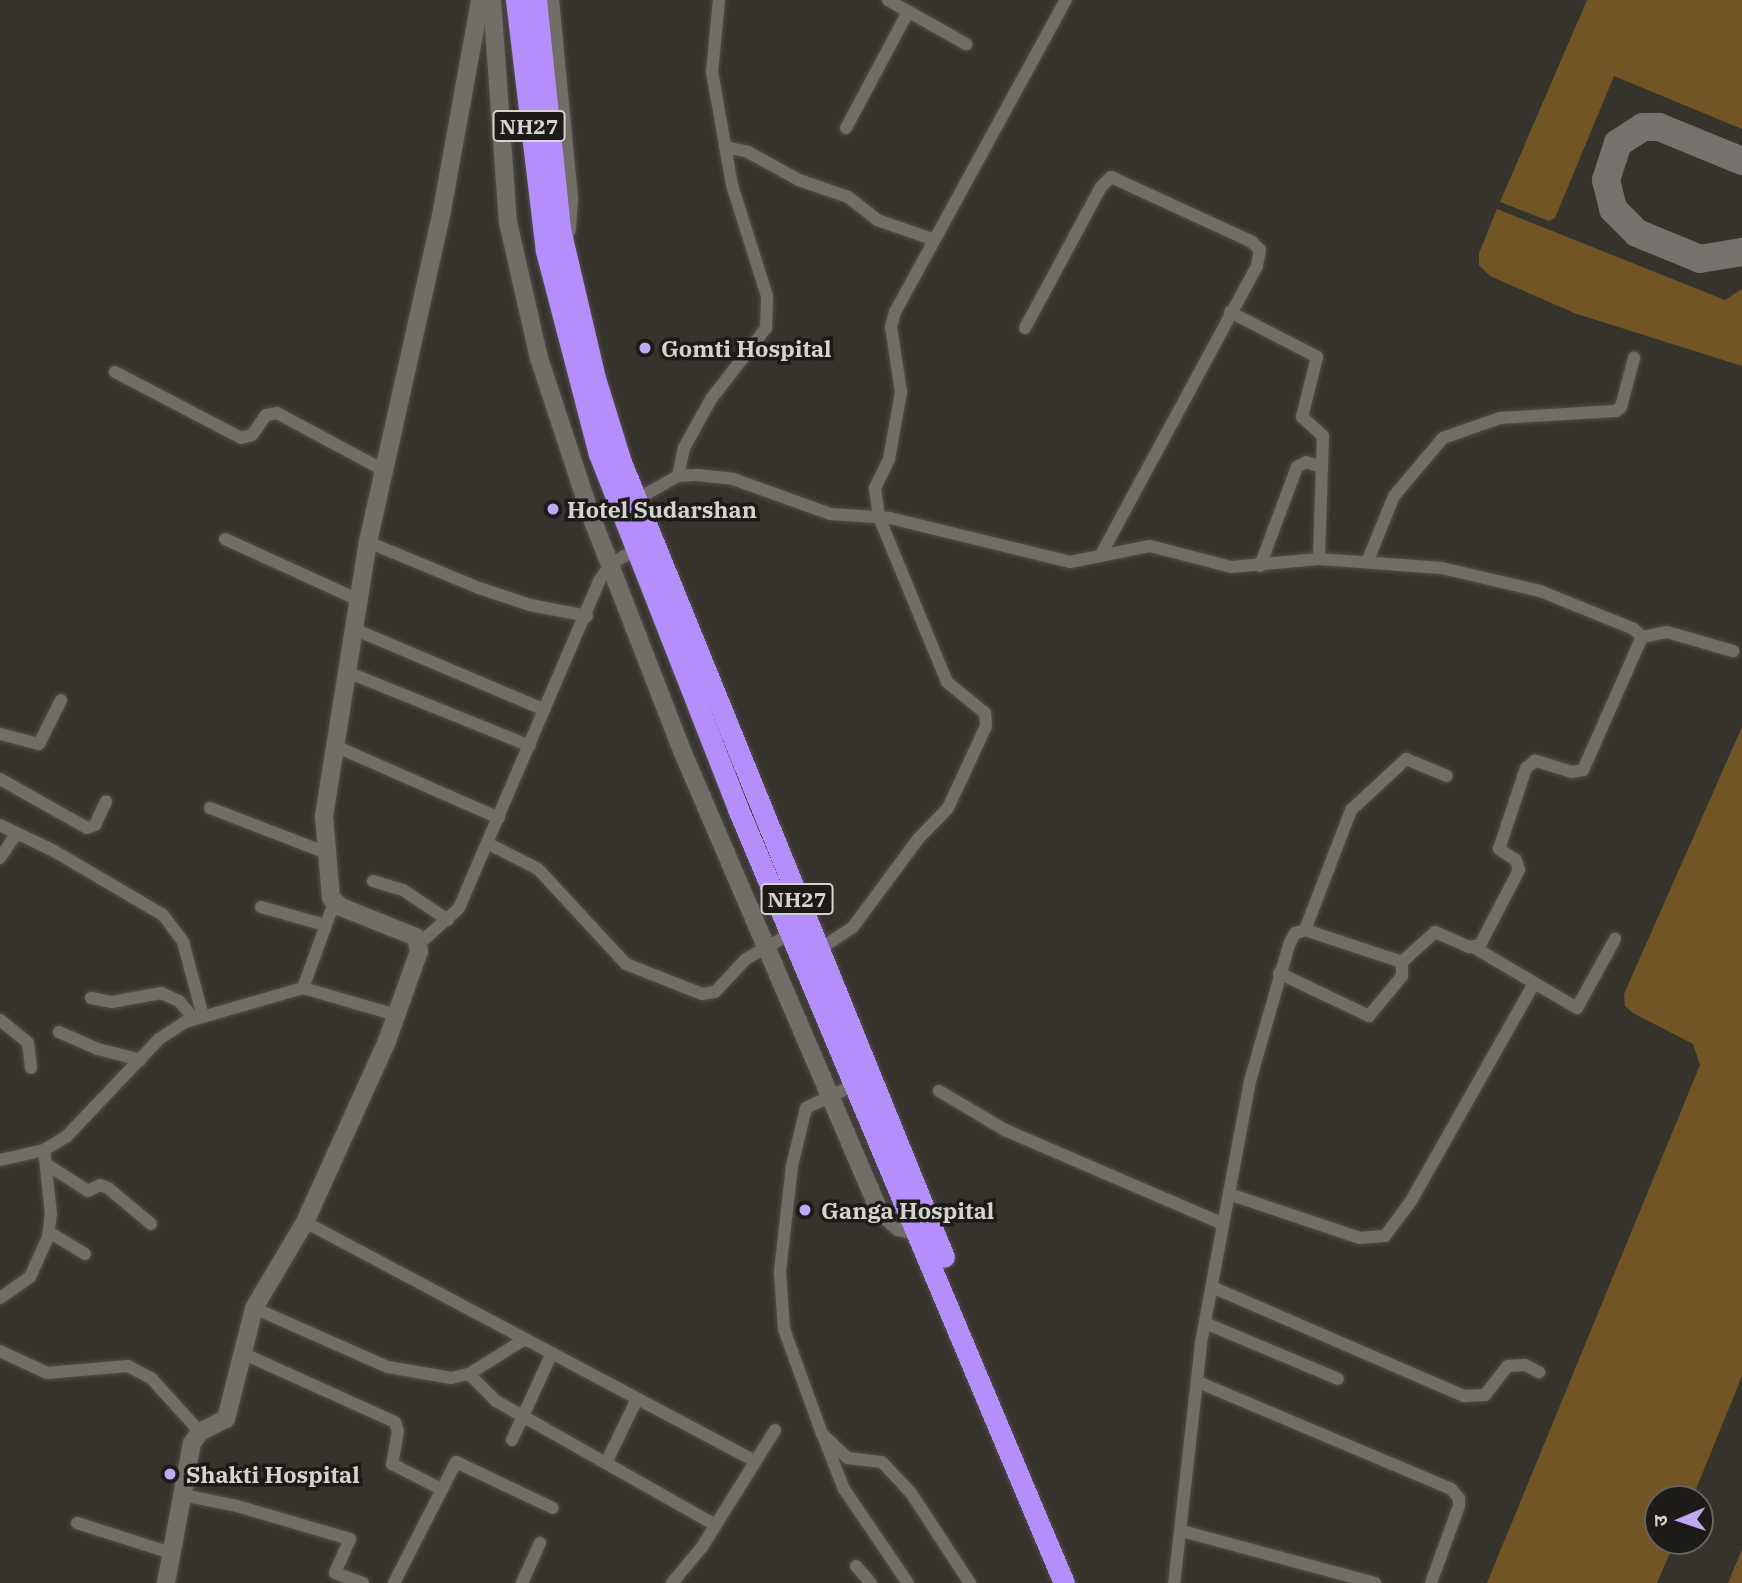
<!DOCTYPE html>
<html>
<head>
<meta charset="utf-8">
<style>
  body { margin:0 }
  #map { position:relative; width:1742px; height:1583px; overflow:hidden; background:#36332d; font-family:"IBM Plex Serif","Noto Sans Devanagari",serif }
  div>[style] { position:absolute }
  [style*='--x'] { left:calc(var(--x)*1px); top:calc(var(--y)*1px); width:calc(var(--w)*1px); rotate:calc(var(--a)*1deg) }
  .green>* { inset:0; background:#725525 }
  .taxiway>* { height:28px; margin:-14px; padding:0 14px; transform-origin:14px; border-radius:14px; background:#76726e }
  .roads { filter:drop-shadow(0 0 2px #514e4a) drop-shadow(0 0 2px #514e4a) }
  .street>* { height:12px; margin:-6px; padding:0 6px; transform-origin:6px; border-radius:6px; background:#716d67 }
  .secondary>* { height:18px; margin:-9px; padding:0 9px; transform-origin:9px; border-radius:9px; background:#716d67 }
  .highway>* { height:21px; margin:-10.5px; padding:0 10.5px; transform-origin:10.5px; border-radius:10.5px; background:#b48efb }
  .dots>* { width:19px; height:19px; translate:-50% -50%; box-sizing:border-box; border:4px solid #1c1b18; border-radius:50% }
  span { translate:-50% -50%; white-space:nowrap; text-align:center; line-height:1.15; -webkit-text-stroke:7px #1c1b18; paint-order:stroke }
  .shield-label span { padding:2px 5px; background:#1c1b18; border:2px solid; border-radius:5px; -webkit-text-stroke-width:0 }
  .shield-label { font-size:21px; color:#d5d2cf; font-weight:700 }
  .poi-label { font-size:23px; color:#d5d2cf; font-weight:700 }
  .left { translate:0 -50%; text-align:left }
  .north { position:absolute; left:1644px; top:1485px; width:70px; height:70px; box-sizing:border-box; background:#1c1b18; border:2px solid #666461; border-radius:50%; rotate:268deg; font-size:19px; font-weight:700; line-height:28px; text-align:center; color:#d5d2cf }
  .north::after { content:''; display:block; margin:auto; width:24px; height:32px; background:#c0a8f3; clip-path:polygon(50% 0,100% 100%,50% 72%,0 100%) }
</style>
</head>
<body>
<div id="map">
  <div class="green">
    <div style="clip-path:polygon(1587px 0,1742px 0,1742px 129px,1614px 76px,1555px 218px,1549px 221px,1500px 202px)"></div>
    <div style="clip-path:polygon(1497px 209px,1725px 300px,1742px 289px,1742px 366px,1574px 313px,1490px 276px,1479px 265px,1479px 253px)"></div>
    <div style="clip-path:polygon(1742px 727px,1742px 1376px,1692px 1499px,1658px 1499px,1658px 1541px,1675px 1541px,1657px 1583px,1487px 1583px,1700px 1065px,1693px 1044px,1633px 1013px,1625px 1006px,1624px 994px)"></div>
    <div style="clip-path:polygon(1742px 1549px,1742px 1583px,1728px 1583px)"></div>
  </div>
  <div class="taxiway">
    <div style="--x:1742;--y:161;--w:90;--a:-157.7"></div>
    <div style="--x:1659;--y:127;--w:16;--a:180"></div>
    <div style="--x:1643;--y:127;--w:30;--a:147"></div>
    <div style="--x:1618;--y:143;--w:39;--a:108"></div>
    <div style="--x:1606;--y:180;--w:30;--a:76"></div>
    <div style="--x:1613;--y:209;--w:34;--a:45"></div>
    <div style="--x:1637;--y:233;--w:68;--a:22.4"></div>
    <div style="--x:1700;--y:259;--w:43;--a:-9.5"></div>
  </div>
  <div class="roads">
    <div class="street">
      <div style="--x:888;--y:0;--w:90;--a:29.4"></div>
      <div style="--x:846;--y:128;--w:132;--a:-61.9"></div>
      <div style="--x:725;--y:147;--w:24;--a:12"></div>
      <div style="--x:748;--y:152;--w:58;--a:28.8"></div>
      <div style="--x:799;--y:180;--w:52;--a:19.1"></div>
      <div style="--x:848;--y:197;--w:37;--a:38"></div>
      <div style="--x:877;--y:220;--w:61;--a:19"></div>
      <div style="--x:1230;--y:312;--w:98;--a:27.3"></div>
      <div style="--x:1317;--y:357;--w:62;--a:104"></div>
      <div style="--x:1302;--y:417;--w:28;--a:42"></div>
      <div style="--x:1323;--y:436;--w:123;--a:91.9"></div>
      <div style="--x:1025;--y:328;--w:160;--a:-61.7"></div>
      <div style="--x:1101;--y:187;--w:14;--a:-45"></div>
      <div style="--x:1111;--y:177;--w:155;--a:24.7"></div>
      <div style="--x:1252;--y:242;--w:11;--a:45"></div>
      <div style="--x:1260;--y:250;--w:16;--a:101"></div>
      <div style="--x:1257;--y:266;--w:330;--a:118.4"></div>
      <div style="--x:115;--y:372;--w:142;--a:27.6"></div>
      <div style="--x:241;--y:438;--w:11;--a:-15"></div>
      <div style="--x:252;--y:435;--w:24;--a:-55"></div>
      <div style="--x:266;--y:415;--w:11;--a:-10"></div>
      <div style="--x:277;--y:413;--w:123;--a:28.2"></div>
      <div style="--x:678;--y:476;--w:29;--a:-78"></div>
      <div style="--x:684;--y:448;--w:56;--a:-61.1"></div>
      <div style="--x:711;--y:399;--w:90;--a:-52.2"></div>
      <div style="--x:766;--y:328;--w:32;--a:-88"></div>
      <div style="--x:767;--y:296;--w:116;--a:-107.5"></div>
      <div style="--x:732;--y:185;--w:115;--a:-100"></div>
      <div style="--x:712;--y:72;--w:72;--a:-84.4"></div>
      <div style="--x:632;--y:502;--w:53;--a:-29.5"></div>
      <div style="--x:678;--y:476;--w:19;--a:-3"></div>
      <div style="--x:697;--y:475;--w:36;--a:6"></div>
      <div style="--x:733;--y:479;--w:104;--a:19.7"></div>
      <div style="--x:831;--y:514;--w:59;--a:3.9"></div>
      <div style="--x:890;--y:518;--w:185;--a:13.7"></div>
      <div style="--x:1070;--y:562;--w:82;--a:-11.3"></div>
      <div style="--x:1150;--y:546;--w:84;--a:14.5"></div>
      <div style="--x:1231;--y:567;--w:88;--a:-5.2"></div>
      <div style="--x:1319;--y:559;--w:123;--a:4.2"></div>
      <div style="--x:1442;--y:568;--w:101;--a:13.2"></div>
      <div style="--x:1540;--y:591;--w:101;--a:22"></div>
      <div style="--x:1634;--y:629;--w:11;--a:45"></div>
      <div style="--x:1642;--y:637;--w:145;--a:113.9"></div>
      <div style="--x:1583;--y:770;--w:11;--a:170"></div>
      <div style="--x:1572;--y:772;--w:39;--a:-163"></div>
      <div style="--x:1535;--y:761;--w:11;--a:142"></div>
      <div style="--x:1526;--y:768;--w:85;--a:108.4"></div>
      <div style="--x:1499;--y:849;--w:20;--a:33"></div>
      <div style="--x:1516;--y:860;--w:10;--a:73"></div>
      <div style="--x:1519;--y:870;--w:85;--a:117.5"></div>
      <div style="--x:1480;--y:945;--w:11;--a:170"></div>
      <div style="--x:1469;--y:947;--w:37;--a:-156"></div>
      <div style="--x:1435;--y:932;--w:45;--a:137.7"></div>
      <div style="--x:1402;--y:962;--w:102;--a:-161.7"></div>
      <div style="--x:1305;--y:930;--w:10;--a:163"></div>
      <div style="--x:1295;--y:933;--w:13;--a:117"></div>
      <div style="--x:1289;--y:945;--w:141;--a:106"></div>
      <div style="--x:1250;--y:1081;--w:268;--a:100.6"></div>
      <div style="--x:1201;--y:1344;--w:241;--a:96.4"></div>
      <div style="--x:225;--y:539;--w:147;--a:24.5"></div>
      <div style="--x:368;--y:542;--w:120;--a:22.5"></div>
      <div style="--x:479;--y:588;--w:54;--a:18.4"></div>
      <div style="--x:530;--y:605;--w:58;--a:10.9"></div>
      <div style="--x:1368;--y:560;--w:69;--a:-67.9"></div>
      <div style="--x:1394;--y:496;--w:76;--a:-49.8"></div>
      <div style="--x:1443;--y:438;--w:60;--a:-19.3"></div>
      <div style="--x:1500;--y:418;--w:116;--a:-3.5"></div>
      <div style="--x:1616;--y:411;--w:6;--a:-39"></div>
      <div style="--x:1621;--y:407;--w:51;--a:-75.1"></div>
      <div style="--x:1260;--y:566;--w:106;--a:-69.5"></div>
      <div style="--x:1297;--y:467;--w:10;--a:-29"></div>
      <div style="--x:1306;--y:462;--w:16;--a:18"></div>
      <div style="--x:354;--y:629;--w:207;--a:23"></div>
      <div style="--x:1642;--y:637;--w:25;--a:-11"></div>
      <div style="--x:1667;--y:632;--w:69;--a:16.1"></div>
      <div style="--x:347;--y:672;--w:197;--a:22"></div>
      <div style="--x:0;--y:734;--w:40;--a:14.4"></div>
      <div style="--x:39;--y:744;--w:49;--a:-63.4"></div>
      <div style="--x:335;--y:746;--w:179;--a:23.7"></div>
      <div style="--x:0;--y:779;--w:100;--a:29.4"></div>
      <div style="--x:87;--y:828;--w:9;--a:-21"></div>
      <div style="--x:95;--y:825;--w:26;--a:-65"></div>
      <div style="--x:210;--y:808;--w:122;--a:21.1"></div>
      <div style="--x:0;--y:825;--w:60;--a:25.7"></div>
      <div style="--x:54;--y:851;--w:126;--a:30.4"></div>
      <div style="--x:163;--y:915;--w:34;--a:53"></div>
      <div style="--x:183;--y:942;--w:77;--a:74.9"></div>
      <div style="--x:487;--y:843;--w:57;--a:27"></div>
      <div style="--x:538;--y:869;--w:129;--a:47.2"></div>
      <div style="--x:626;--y:964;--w:82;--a:21.5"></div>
      <div style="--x:702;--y:994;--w:13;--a:-9"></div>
      <div style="--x:715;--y:992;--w:45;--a:-46.8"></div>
      <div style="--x:746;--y:959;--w:53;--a:-29.5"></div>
      <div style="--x:0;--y:858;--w:30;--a:-56"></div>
      <div style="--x:373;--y:881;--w:31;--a:17"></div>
      <div style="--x:403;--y:890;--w:54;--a:33.7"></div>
      <div style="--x:261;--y:907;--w:66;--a:15.7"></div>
      <div style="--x:1305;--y:930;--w:129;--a:-69"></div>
      <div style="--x:1351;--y:810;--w:75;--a:-42.8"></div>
      <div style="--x:1406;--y:759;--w:44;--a:22.5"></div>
      <div style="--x:420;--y:943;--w:52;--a:-41.9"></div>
      <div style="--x:459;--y:908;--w:356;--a:-66.8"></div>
      <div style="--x:599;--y:581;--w:21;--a:-55"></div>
      <div style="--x:611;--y:564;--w:26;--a:-31"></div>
      <div style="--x:1475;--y:948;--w:118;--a:30.5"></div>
      <div style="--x:1577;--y:1008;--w:79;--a:-61.2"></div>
      <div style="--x:818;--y:950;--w:42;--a:-33.3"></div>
      <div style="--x:853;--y:927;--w:109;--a:-53.5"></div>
      <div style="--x:918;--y:839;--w:43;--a:-45.9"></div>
      <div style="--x:948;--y:808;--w:90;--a:-65.1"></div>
      <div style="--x:986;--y:726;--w:13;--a:-94"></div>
      <div style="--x:985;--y:713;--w:49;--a:-140.8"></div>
      <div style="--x:947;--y:682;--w:178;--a:-112.4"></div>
      <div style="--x:879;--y:517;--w:29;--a:-98"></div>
      <div style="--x:875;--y:488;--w:32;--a:-64"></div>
      <div style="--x:889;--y:459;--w:68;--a:-79.8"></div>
      <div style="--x:901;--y:392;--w:66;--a:-98.7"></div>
      <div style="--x:891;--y:327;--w:16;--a:-75"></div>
      <div style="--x:895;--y:312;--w:356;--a:-61.3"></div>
      <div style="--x:1279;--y:973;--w:100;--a:25.5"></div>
      <div style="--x:1369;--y:1016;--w:52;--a:-50.5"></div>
      <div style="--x:1402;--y:976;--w:14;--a:-90"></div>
      <div style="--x:303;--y:988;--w:90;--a:-70"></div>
      <div style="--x:91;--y:998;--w:21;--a:11"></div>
      <div style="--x:112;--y:1002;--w:50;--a:-10.4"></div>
      <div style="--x:161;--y:993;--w:20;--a:24"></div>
      <div style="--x:179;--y:1001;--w:23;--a:50"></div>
      <div style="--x:0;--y:1020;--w:36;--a:39"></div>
      <div style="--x:28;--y:1043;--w:25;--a:83"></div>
      <div style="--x:59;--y:1032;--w:43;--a:23.6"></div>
      <div style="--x:98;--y:1049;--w:44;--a:14.3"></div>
      <div style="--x:856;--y:1084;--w:55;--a:154.4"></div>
      <div style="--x:806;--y:1108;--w:60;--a:103.6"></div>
      <div style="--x:792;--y:1166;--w:107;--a:96.5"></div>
      <div style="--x:780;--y:1272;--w:57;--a:86"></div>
      <div style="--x:784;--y:1329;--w:112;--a:70.1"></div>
      <div style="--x:822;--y:1434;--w:35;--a:43"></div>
      <div style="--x:848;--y:1458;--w:34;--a:7"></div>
      <div style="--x:882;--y:1462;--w:42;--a:46.9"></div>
      <div style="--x:911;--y:1493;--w:108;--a:56.8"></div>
      <div style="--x:939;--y:1091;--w:77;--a:30.6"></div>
      <div style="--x:1005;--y:1130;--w:237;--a:23.3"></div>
      <div style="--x:0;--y:1160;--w:45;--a:-12.8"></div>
      <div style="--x:44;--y:1150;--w:26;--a:-31"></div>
      <div style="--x:66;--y:1137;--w:135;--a:-46.5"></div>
      <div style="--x:159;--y:1039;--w:31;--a:-33"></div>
      <div style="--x:185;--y:1022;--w:123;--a:-16.1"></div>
      <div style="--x:303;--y:988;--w:97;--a:16.2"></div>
      <div style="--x:46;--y:1164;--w:50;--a:32.7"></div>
      <div style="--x:88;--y:1191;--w:13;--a:-27"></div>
      <div style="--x:100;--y:1185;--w:9;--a:21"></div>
      <div style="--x:108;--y:1188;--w:56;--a:39.9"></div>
      <div style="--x:1229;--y:1194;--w:138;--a:18.6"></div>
      <div style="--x:1360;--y:1238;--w:25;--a:-5"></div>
      <div style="--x:1385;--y:1236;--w:44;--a:-53.4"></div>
      <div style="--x:1411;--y:1201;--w:249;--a:-60.5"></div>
      <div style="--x:305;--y:1222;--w:507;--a:27.98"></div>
      <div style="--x:49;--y:1232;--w:42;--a:31.4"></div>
      <div style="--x:1212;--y:1287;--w:275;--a:23.4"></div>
      <div style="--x:1464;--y:1396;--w:21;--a:-3"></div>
      <div style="--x:1485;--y:1395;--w:37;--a:-52"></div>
      <div style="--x:1508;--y:1366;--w:17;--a:-3"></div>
      <div style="--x:1525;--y:1365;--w:16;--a:27"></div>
      <div style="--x:0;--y:1298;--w:37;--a:-35"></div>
      <div style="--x:30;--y:1277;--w:44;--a:-65.8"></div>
      <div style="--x:48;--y:1237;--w:23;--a:-83"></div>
      <div style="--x:51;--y:1214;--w:64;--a:-96.2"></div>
      <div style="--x:254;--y:1308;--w:146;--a:23.8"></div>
      <div style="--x:388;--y:1367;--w:64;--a:9.9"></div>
      <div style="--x:451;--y:1378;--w:18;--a:-13"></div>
      <div style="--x:469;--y:1374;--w:66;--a:-32"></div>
      <div style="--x:1205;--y:1323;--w:144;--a:22.8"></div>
      <div style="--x:0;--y:1351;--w:52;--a:25.1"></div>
      <div style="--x:47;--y:1373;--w:81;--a:-4.9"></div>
      <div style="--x:128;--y:1366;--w:26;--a:28"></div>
      <div style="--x:151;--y:1378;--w:73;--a:47.8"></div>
      <div style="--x:242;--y:1353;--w:168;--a:24.3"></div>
      <div style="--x:395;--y:1422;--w:9;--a:72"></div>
      <div style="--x:398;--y:1431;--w:34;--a:100"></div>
      <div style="--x:392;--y:1464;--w:55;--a:27"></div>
      <div style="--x:469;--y:1374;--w:38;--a:45"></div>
      <div style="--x:496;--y:1401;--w:252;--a:29.5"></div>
      <div style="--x:1198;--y:1382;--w:275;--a:22.9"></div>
      <div style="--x:1451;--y:1489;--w:12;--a:48"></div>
      <div style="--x:1459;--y:1498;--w:8;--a:90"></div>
      <div style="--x:1459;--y:1506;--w:82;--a:110"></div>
      <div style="--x:824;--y:1438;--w:55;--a:68.6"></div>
      <div style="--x:844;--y:1489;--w:114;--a:55.8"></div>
      <div style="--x:512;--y:1440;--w:96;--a:-65.3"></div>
      <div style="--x:606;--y:1463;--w:71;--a:-64.2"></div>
      <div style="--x:182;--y:1495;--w:56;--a:11.3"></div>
      <div style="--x:237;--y:1506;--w:118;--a:16.3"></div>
      <div style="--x:350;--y:1539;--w:37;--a:114"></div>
      <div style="--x:335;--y:1573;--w:30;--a:20"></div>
      <div style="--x:77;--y:1523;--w:99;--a:17.7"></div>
      <div style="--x:1182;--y:1531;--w:200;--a:15.1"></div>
      <div style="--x:856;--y:1566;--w:23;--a:49"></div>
      <div style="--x:394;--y:1583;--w:136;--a:-62.9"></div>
      <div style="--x:456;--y:1462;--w:107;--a:25.4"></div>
      <div style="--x:522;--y:1583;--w:44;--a:-65.8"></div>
      <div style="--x:672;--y:1583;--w:47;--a:-50.2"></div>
      <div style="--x:702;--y:1547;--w:138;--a:-58"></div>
    </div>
    <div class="secondary">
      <div style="--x:492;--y:0;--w:223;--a:85.9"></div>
      <div style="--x:508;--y:222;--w:139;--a:77.2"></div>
      <div style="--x:539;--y:358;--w:166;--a:71.8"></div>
      <div style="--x:591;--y:516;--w:254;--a:68.8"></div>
      <div style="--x:683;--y:753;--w:496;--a:66.8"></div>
      <div style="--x:878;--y:1209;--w:28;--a:41"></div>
      <div style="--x:899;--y:1227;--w:18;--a:13"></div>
      <div style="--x:550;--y:0;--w:200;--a:84.5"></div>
      <div style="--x:569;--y:199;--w:31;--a:94"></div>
      <div style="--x:166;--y:1583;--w:142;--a:-79.5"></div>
      <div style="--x:192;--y:1443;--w:14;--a:-54"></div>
      <div style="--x:200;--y:1432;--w:29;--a:-27"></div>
      <div style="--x:226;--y:1419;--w:114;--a:-75.8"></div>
      <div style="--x:254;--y:1308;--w:100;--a:-59.3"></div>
      <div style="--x:305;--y:1222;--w:199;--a:-65.6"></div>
      <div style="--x:387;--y:1041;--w:96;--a:-70.4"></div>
      <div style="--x:419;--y:951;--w:14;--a:-102"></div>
      <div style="--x:416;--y:937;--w:81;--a:-158.2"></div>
      <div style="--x:341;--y:907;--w:13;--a:-138"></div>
      <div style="--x:331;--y:898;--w:82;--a:-94.9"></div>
      <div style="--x:324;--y:816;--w:278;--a:-80.9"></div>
      <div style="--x:368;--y:542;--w:340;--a:-77.4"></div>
      <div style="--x:442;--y:210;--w:213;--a:-79.7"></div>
    </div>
    <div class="highway">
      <div style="--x:516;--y:0;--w:253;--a:83.2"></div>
      <div style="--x:546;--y:251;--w:210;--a:75.4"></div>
      <div style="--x:599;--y:454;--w:381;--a:68.6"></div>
      <div style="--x:738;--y:809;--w:840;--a:67.16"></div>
      <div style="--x:536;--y:0;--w:230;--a:84"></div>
      <div style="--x:560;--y:229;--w:153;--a:76.8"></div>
      <div style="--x:595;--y:378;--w:88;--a:72.8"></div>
      <div style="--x:621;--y:462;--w:858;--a:67.89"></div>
    </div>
  </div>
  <div class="dots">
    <div style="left:645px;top:348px;background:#c0a8f3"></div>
    <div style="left:553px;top:509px;background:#c0a8f3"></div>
    <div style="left:805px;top:1210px;background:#c0a8f3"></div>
    <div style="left:170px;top:1474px;background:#c0a8f3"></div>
  </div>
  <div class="shield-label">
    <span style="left:529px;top:126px">NH27</span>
    <span style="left:797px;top:899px">NH27</span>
  </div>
  <div class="poi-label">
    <span class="left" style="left:661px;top:348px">Gomti Hospital</span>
    <span class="left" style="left:567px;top:509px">Hotel Sudarshan</span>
    <span class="left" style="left:821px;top:1210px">Ganga Hospital</span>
    <span class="left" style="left:186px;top:1474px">Shakti Hospital</span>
  </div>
  <div class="north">उ</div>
</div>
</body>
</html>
